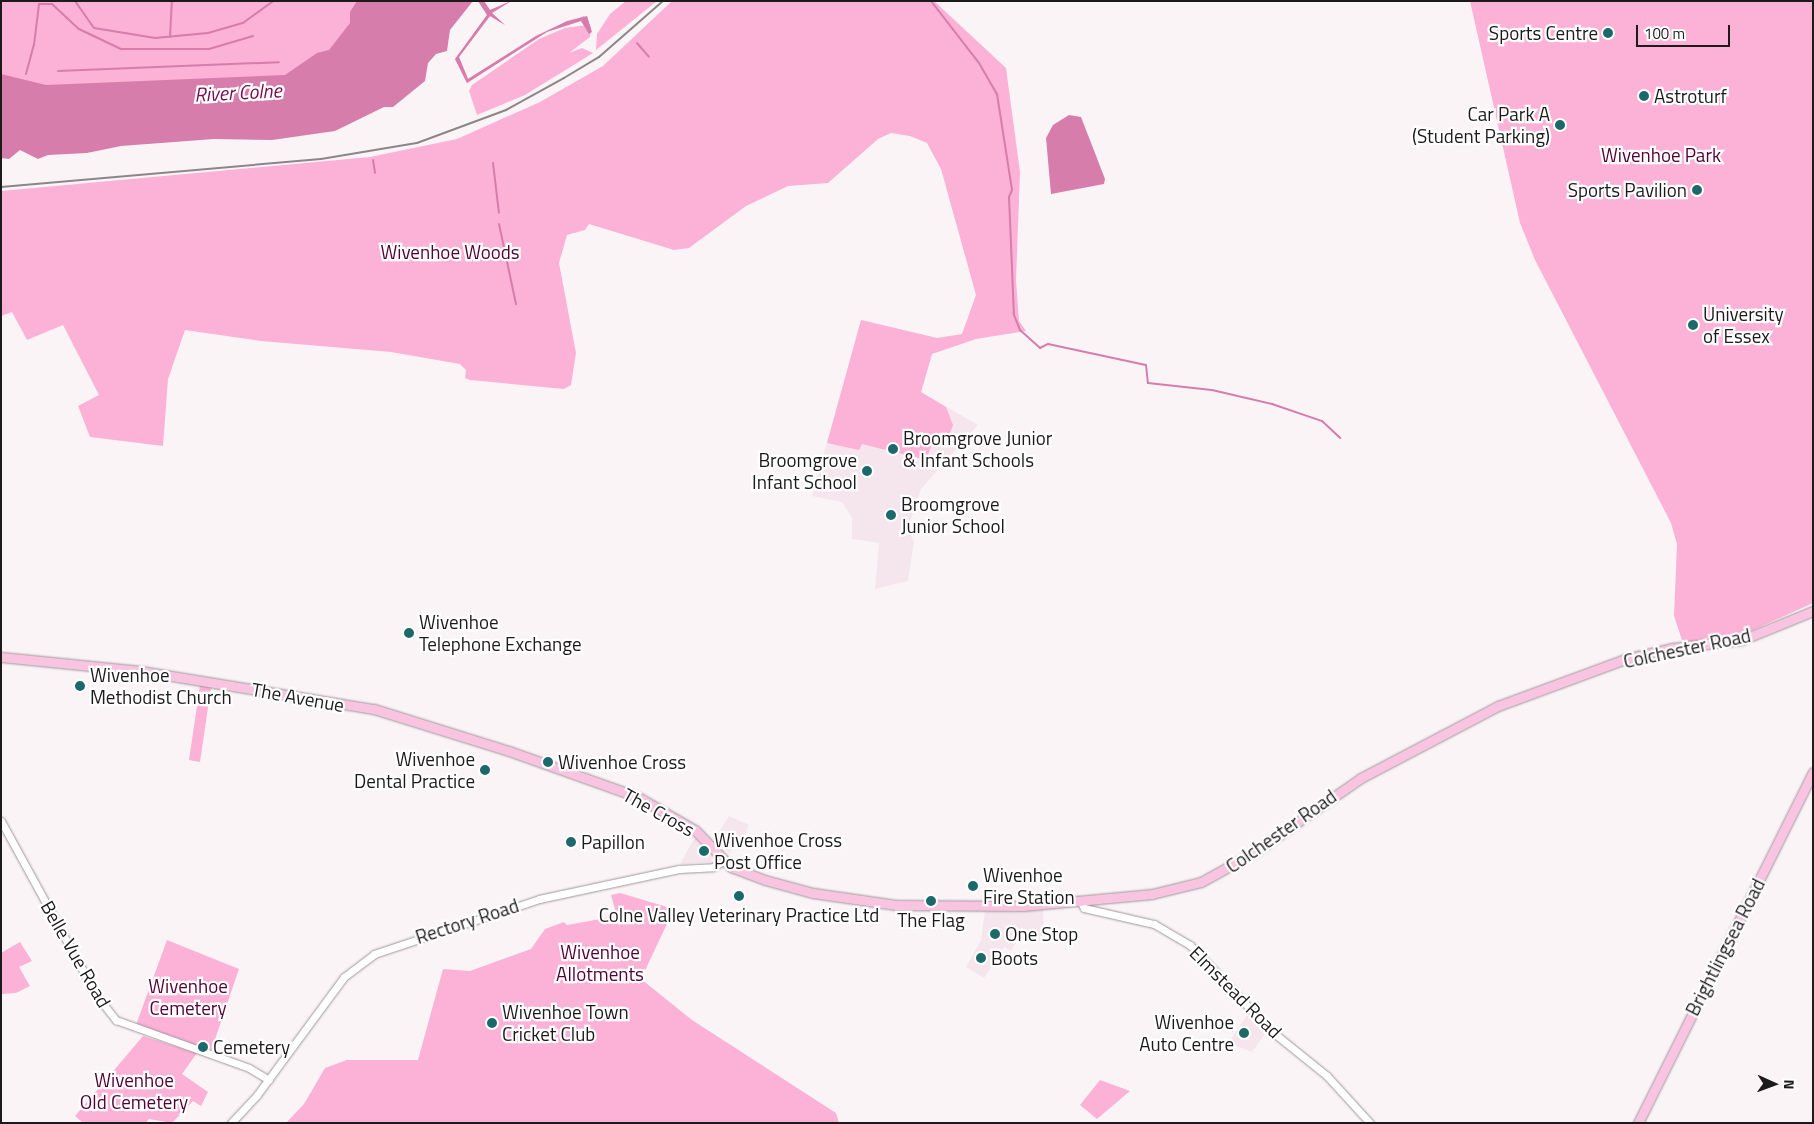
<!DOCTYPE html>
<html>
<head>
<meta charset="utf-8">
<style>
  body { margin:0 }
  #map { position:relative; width:1814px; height:1124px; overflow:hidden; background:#fbf4f7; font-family:"Titillium Web",sans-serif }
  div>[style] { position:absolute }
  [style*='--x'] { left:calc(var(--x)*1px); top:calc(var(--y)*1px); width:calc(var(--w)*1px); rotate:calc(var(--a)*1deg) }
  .built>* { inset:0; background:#f5e6ed }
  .green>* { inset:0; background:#fcb1d6 }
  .water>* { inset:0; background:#d67dac }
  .stream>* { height:2px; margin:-1px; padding:0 1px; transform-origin:1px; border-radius:1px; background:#d67dac }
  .roads { filter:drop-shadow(0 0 1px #9e989b) drop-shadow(0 0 1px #9e989b) }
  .minor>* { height:7px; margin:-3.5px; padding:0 3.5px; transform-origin:3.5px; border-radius:3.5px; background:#fff }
  .major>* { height:9px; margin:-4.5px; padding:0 4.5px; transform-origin:4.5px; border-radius:4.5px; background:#f9c4df }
  .rail>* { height:2px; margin:-1px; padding:0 1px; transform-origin:1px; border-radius:1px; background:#8b8688 }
  .dots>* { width:14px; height:14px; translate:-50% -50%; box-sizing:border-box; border:2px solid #fff; border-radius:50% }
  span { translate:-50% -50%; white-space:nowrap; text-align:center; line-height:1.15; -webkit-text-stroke:4.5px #fff; paint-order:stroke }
  .poi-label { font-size:19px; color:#1d1a1b }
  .right { translate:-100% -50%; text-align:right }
  .left { translate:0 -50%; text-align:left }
  .park-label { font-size:19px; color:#520036 }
  .street-label { font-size:19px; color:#1d1a1b }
  .water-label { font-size:20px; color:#790b52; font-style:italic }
  .frame { position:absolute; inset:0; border:2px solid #1d1a1b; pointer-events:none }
  .north { position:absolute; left:1749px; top:1059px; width:50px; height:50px; -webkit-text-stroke:4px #fff; paint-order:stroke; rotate:92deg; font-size:14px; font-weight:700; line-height:20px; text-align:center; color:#1d1a1b }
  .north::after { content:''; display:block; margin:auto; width:18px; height:22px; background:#1d1a1b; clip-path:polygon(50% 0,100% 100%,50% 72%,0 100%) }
  .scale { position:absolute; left:1636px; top:25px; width:94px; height:22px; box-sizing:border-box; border:2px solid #1d1a1b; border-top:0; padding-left:6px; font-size:15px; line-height:18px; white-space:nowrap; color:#1d1a1b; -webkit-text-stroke:4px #fff; paint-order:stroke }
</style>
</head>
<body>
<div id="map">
  <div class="built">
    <div style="clip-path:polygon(861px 320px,937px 338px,921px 392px,978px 425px,921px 489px,908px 529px,914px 542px,908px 581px,875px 589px,879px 543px,852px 539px,852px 518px,842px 502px,812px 496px)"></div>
    <div style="clip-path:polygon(729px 816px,749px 825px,742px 842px,737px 841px,730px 853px,713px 841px)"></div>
    <div style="clip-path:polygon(695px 837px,712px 855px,711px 862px,680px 864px)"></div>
    <div style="clip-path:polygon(1043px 908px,1044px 936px,1040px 936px,1040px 941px,1026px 941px,1021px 935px,1011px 951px,1004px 947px,984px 978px,966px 967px,981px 940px,985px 910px)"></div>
    <div style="clip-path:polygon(1247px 1015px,1265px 1034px,1252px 1052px,1228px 1043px)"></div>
  </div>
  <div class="green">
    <div style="clip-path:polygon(1px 1px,415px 1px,360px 62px,97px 111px,1px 74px)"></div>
    <div style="clip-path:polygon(478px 1px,484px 1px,490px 10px,511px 1px,492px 13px,505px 25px,490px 16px,459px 57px,468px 79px,536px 36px,584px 16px,591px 27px,590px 37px,569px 53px,582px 48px,593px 53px,525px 95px,477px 115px,469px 91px,472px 85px,539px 39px,565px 28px,586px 25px,580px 21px,546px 32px,467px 83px,455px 59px,487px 15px)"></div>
    <div style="clip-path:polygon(626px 1px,657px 1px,596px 50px,597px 34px,610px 14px)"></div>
    <div style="clip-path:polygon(672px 1px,934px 1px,1006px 68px,1020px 172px,1016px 280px,1019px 321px,1026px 331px,976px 339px,932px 354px,921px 392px,946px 407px,953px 425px,947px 442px,934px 439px,926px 460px,862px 444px,859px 450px,827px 443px,861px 320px,937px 338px,962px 334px,976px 295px,941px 169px,927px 143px,910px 136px,891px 133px,878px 139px,828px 183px,788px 186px,746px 206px,689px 248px,674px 250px,589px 224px,585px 230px,567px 235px,559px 263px,576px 353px,571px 385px,564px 389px,470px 380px,465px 378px,466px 370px,460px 364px,391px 352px,261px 341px,185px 330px,168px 379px,163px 446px,90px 437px,78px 406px,99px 395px,63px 325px,27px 340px,12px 312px,1px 316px,1px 191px,370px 157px,457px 139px,540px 102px,603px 66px)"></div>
    <div style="clip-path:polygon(1470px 1px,1813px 1px,1813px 603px,1733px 639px,1704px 643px,1682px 640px,1674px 616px,1677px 544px,1671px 523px,1535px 260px,1520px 223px)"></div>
    <div style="clip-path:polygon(200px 685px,211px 687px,200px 762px,189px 760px)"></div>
    <div style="clip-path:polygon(620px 893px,674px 909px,641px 979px,692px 1020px,836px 1113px,839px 1123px,286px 1123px,304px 1104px,325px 1068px,347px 1060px,418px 1060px,443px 969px,470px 971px,531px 949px,545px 929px,564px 922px,567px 925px,617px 916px,611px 895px)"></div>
    <div style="clip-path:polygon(167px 940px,239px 969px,211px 1051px,136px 1025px)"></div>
    <div style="clip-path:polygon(20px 942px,32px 961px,19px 967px,30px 986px,16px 993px,1px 994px,1px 953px)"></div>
    <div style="clip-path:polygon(143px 1036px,197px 1053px,182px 1074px,208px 1092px,201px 1106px,193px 1101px,172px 1123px,149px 1119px,146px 1123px,83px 1123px,75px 1116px)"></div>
    <div style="clip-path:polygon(1100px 1080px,1130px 1091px,1097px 1119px,1080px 1105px)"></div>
  </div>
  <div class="water">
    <div style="clip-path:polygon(357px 1px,473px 1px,450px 30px,447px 51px,436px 54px,428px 63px,425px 81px,393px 107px,384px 107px,335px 131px,272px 140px,214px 139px,121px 146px,87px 153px,48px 155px,38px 159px,20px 150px,9px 159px,1px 158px,1px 74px,46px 85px,285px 75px,317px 53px,329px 50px,350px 23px,350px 12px)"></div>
    <div style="clip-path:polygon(478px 1px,484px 1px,490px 10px,511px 1px,492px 13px,505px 25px,490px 16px,459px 57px,468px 79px,536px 36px,567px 21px,587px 16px,592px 32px,589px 34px,581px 21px,547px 32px,467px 83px,455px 59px,487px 15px)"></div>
    <div style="clip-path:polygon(1069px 115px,1081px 117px,1105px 179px,1104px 184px,1051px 194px,1046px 138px,1053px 125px)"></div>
  </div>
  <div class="stream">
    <div style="--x:75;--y:1;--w:33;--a:55"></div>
    <div style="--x:94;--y:28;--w:62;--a:9.3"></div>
    <div style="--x:155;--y:38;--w:53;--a:-5.4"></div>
    <div style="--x:208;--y:33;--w:36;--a:-16"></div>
    <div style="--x:243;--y:23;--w:37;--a:-36"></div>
    <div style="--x:931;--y:1;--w:78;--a:52.3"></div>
    <div style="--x:979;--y:63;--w:36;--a:60"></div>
    <div style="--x:997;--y:94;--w:97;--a:81.1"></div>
    <div style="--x:1012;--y:190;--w:8;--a:113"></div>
    <div style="--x:1009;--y:197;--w:118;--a:87.6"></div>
    <div style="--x:1014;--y:315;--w:16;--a:68"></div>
    <div style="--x:1020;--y:330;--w:27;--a:42"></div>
    <div style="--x:1040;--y:348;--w:9;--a:-27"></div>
    <div style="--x:1048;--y:344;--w:100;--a:12.1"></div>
    <div style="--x:1146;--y:365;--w:18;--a:84"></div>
    <div style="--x:1148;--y:383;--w:64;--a:6.2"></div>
    <div style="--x:1212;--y:390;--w:62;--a:13.1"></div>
    <div style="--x:1272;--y:404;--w:53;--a:18.8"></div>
    <div style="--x:1322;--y:421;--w:25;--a:43"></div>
    <div style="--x:170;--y:37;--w:36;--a:-87"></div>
    <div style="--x:637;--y:43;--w:18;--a:49"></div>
    <div style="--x:58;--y:71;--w:221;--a:-2.3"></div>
    <div style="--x:26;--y:74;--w:30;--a:-75"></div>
    <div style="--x:34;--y:45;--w:41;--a:-83"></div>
    <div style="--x:39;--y:4;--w:13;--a:0"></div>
    <div style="--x:52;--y:4;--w:37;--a:43"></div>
    <div style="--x:79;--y:29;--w:47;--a:25.5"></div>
    <div style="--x:121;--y:49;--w:88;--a:0"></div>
    <div style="--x:209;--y:49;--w:46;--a:-16.5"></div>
    <div style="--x:373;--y:160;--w:13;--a:81"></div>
    <div style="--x:493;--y:163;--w:50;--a:83.2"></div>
    <div style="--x:499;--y:224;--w:82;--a:78"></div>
  </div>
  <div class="roads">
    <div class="minor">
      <div style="--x:1;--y:821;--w:200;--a:61.3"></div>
      <div style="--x:97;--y:996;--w:31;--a:52"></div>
      <div style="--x:116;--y:1020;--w:141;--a:19.8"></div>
      <div style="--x:249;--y:1068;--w:23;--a:31"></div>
      <div style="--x:1080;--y:901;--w:8;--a:60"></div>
      <div style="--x:1084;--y:908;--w:72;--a:12.9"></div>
      <div style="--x:1154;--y:924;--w:42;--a:30.3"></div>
      <div style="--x:1190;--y:945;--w:117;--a:46.7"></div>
      <div style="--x:1270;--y:1030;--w:73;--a:38.9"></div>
      <div style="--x:1327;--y:1076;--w:64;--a:47.5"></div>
      <div style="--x:231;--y:1123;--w:38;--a:-47"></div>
      <div style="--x:257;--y:1095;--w:147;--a:-53.6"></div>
      <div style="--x:344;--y:977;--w:38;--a:-37"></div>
      <div style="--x:374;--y:954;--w:174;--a:-18.4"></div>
      <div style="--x:539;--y:899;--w:143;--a:-12.1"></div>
      <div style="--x:679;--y:869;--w:34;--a:-3"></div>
      <div style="--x:713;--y:867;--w:12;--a:-31"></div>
    </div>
    <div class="major">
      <div style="--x:1;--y:657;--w:141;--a:5.7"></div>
      <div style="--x:141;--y:671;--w:236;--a:9.3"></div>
      <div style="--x:374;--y:709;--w:141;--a:17.3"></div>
      <div style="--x:509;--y:751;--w:137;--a:19.6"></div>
      <div style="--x:638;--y:797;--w:66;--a:30.1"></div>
      <div style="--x:695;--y:830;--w:52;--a:45.8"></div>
      <div style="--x:731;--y:867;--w:36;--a:21"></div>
      <div style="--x:765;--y:880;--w:50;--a:15.2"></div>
      <div style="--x:813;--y:893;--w:84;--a:8.2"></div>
      <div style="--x:896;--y:905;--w:127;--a:0.5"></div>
      <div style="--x:1023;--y:906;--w:130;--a:-5.3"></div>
      <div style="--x:1152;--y:894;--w:50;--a:-13.8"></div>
      <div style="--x:1201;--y:882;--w:58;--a:-28.8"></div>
      <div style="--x:1252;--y:854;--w:133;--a:-34.9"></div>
      <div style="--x:1361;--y:778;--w:155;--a:-27.7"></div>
      <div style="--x:1498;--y:706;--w:135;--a:-20.3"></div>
      <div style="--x:1625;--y:659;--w:48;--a:-13.2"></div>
      <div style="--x:1672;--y:648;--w:70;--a:-6.5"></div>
      <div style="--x:1742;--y:640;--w:77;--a:-22.2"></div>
      <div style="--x:1638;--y:1123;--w:392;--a:-63.5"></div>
    </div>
  </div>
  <div class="rail">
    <div style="--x:1;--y:187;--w:321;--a:-5"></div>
    <div style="--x:321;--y:159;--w:97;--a:-9.5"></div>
    <div style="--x:417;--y:143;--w:95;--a:-20.3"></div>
    <div style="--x:506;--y:110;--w:66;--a:-28.9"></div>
    <div style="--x:564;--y:78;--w:41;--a:-31"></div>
    <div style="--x:599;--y:57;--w:85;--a:-41.2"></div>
  </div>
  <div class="dots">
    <div style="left:1608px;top:33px;background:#1c696c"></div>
    <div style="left:1644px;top:96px;background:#1c696c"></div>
    <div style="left:1560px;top:125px;background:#1c696c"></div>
    <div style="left:1697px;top:190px;background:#1c696c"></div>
    <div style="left:1693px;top:325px;background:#1c696c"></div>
    <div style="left:893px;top:449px;background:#1c696c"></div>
    <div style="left:867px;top:471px;background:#1c696c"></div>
    <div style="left:891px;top:515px;background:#1c696c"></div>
    <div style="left:409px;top:633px;background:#1c696c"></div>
    <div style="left:80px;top:686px;background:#1c696c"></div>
    <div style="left:548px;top:762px;background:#1c696c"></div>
    <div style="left:485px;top:770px;background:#1c696c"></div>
    <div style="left:571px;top:842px;background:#1c696c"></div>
    <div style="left:704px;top:851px;background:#1c696c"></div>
    <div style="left:973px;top:886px;background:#1c696c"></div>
    <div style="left:739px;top:896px;background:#1c696c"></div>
    <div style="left:931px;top:901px;background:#1c696c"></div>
    <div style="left:995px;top:934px;background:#1c696c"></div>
    <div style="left:981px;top:958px;background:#1c696c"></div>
    <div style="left:492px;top:1023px;background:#1c696c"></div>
    <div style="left:1244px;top:1033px;background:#1c696c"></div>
    <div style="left:203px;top:1047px;background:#1c696c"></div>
  </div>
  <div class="poi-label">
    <span class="right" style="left:1598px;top:33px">Sports Centre</span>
    <span class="left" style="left:1654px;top:96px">Astroturf</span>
    <span class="right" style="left:1550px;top:125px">Car Park A<br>(Student Parking)</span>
    <span class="right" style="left:1687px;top:190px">Sports Pavilion</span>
    <span class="left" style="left:1703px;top:325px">University<br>of Essex</span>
    <span class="left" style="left:903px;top:449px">Broomgrove Junior<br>&amp; Infant Schools</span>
    <span class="right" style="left:857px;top:471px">Broomgrove<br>Infant School</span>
    <span class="left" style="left:901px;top:515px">Broomgrove<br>Junior School</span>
    <span class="left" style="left:419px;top:633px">Wivenhoe<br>Telephone Exchange</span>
    <span class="left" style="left:90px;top:686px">Wivenhoe<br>Methodist Church</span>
    <span class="right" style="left:475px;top:770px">Wivenhoe<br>Dental Practice</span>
    <span class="left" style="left:558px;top:762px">Wivenhoe Cross</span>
    <span class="left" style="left:714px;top:851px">Wivenhoe Cross<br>Post Office</span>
    <span class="left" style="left:581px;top:842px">Papillon</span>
    <span class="left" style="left:983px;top:886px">Wivenhoe<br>Fire Station</span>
    <span style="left:739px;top:915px">Colne Valley Veterinary Practice Ltd</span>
    <span style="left:931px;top:920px">The Flag</span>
    <span class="left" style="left:1005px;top:934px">One Stop</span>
    <span class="left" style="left:991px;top:958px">Boots</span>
    <span class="left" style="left:502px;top:1023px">Wivenhoe Town<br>Cricket Club</span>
    <span class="right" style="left:1234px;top:1033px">Wivenhoe<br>Auto Centre</span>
    <span class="left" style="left:213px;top:1047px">Cemetery</span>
  </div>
  <div class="park-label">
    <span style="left:1661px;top:155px">Wivenhoe Park</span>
    <span style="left:450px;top:252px">Wivenhoe Woods</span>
    <span style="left:600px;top:963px">Wivenhoe<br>Allotments</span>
    <span style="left:188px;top:997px">Wivenhoe<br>Cemetery</span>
    <span style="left:134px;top:1091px">Wivenhoe<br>Old Cemetery</span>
  </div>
  <div class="street-label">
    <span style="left:1687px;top:648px;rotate:-12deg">Colchester Road</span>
    <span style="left:298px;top:697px;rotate:10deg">The Avenue</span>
    <span style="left:659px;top:812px;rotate:29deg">The Cross</span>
    <span style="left:1281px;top:831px;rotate:-35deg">Colchester Road</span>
    <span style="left:467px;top:921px;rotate:-18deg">Rectory Road</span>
    <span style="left:1725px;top:947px;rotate:-63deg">Brightlingsea Road</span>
    <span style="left:76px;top:954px;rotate:60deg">Belle Vue Road</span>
    <span style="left:1236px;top:992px;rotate:45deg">Elmstead Road</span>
  </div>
  <div class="water-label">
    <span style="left:238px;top:92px;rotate:-3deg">River Colne</span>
  </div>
  <div class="frame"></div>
  <div class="north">N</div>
  <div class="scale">100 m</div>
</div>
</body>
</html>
